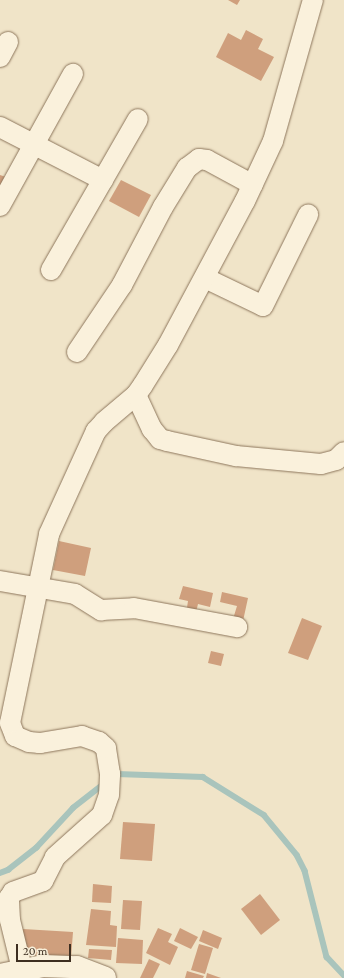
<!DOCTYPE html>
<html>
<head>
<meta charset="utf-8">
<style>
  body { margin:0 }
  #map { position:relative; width:344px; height:978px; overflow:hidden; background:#f0e4c8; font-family:"Crimson Pro",serif }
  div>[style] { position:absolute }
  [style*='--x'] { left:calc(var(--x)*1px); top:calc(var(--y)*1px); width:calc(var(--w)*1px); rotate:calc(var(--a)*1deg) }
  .stream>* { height:5.5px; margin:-2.75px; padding:0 2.75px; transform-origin:2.75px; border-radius:2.75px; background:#a9c4bc }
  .building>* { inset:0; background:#cf9f7d }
  .roads { filter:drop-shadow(0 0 1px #8d765c) drop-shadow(0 0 1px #8d765c) }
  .minor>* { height:20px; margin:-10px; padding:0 10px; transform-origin:10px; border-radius:10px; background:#faf1dc }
  .tertiary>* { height:22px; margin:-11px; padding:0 11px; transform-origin:11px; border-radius:11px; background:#faf1dc }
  span { translate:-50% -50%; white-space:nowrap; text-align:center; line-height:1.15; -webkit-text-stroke:3.5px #f7eed8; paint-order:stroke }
  .scale { position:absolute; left:16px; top:944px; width:55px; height:18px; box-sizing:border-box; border:2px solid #3d2e20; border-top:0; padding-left:5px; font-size:12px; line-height:14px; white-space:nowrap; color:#3d2e20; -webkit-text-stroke:3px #f7eed8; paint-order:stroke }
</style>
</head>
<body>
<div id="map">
  <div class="stream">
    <div style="--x:113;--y:776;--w:4;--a:-27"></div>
    <div style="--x:117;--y:774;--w:86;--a:2"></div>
    <div style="--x:203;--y:777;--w:72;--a:31.9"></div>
    <div style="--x:264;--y:815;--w:52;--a:50.5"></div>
    <div style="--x:297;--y:855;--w:18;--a:63"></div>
    <div style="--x:305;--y:871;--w:89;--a:75.7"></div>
    <div style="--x:327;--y:957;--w:25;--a:47"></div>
    <div style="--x:0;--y:873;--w:9;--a:-21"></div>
    <div style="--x:8;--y:870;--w:36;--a:-38"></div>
    <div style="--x:36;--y:848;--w:54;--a:-47.2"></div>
    <div style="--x:73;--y:808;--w:41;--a:-38"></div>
  </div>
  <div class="building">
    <div style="clip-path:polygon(228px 0,240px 0,237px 5px)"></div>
    <div style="clip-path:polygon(246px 30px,263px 39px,258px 49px,274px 57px,261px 81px,216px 57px,228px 33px,241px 40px)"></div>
    <div style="clip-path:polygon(0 175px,9px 178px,0 189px)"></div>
    <div style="clip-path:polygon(121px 180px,151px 195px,139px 217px,109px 201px)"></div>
    <div style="clip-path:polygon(59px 541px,91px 548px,85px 576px,53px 570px)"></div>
    <div style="clip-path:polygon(183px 586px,213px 593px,210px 607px,198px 604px,195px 616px,186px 614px,188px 601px,179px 599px)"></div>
    <div style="clip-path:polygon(222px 592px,248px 598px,243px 621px,233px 619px,237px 606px,220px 602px)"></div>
    <div style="clip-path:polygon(302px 618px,322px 626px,308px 660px,288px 653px)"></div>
    <div style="clip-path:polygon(211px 651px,224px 654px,221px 666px,208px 663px)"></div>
    <div style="clip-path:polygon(123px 822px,155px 824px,152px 861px,120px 859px)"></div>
    <div style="clip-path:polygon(93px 884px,112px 886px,111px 903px,92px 902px)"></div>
    <div style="clip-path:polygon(260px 894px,280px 920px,261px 935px,241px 909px)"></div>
    <div style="clip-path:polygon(123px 900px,142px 901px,140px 930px,121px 929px)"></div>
    <div style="clip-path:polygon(91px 909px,111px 911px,110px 925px,117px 926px,116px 947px,86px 945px)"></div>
    <div style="clip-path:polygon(158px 928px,172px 934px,168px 942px,178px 947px,170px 965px,146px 953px)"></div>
    <div style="clip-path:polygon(180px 928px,198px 937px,191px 949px,174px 941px)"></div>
    <div style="clip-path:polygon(23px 929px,73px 932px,71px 958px,21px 955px)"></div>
    <div style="clip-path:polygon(203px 930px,222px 938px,218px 949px,199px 941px)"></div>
    <div style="clip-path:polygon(118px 938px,143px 940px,142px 964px,116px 963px)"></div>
    <div style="clip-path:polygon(199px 944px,213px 948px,205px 974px,191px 970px)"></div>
    <div style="clip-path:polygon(89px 949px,112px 950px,111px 960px,88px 958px)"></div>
    <div style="clip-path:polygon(149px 959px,160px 964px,153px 978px,140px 978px)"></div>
    <div style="clip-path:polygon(187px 971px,204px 976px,203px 978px,185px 978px)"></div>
    <div style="clip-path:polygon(207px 973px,221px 978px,206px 978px)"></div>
  </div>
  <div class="roads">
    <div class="minor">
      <div style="--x:0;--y:57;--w:17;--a:-62"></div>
      <div style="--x:0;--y:127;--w:116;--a:27.2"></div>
      <div style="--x:0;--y:206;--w:151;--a:-61.1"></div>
      <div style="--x:51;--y:270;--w:174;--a:-60.1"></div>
      <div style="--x:205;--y:278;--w:64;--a:25.8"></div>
      <div style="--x:263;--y:306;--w:102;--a:-63.7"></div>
      <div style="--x:77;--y:352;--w:81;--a:-56.1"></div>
      <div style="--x:122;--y:285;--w:88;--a:-62.3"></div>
      <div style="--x:163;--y:207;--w:46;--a:-58.4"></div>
      <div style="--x:187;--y:168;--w:15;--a:-37"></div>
      <div style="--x:199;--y:159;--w:8;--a:7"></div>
      <div style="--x:207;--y:160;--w:52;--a:28.5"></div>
      <div style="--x:136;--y:395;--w:38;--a:65"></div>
      <div style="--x:152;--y:429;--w:13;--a:51"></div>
      <div style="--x:160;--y:439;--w:7;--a:16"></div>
      <div style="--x:167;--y:441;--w:71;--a:12.3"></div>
      <div style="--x:236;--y:456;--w:85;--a:5.4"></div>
      <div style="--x:321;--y:464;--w:16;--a:-15"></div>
      <div style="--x:336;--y:460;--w:11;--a:-45"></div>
      <div style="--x:0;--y:581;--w:76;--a:9.8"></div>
      <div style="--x:75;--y:594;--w:31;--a:32"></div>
      <div style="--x:101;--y:610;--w:33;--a:-3"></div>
      <div style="--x:134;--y:608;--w:105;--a:10.5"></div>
      <div style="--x:22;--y:969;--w:50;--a:-103.8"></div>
      <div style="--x:10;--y:920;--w:22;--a:-93"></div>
      <div style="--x:9;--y:898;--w:7;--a:-56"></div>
      <div style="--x:13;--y:892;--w:32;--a:-20"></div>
      <div style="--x:43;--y:881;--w:27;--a:-63"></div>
      <div style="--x:55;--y:857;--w:63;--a:-41.8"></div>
      <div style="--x:102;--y:815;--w:21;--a:-71"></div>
      <div style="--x:109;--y:795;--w:21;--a:-87"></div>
      <div style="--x:110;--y:774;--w:26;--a:-99"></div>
      <div style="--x:106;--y:748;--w:9;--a:-139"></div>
      <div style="--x:99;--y:742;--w:18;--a:-161"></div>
      <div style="--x:82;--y:736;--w:43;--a:170.5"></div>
      <div style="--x:40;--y:743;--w:11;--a:-175"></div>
      <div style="--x:29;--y:742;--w:15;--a:-157"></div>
      <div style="--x:15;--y:736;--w:14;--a:-111"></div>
      <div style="--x:10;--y:723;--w:193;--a:-78.3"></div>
      <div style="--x:49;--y:534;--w:113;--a:-65.5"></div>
      <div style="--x:96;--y:431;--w:12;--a:-48"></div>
      <div style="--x:104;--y:422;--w:42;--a:-40.2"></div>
      <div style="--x:136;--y:395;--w:12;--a:-55"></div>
      <div style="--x:143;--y:385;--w:47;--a:-58"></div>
      <div style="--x:168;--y:345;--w:163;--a:-61.9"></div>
      <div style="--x:245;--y:201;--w:66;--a:-65"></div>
      <div style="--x:273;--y:141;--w:147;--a:-74.2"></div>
    </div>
    <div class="tertiary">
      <div style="--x:0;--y:975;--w:44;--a:-11.8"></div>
      <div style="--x:43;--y:966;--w:34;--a:2"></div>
      <div style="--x:77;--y:967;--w:30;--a:21"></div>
    </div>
  </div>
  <div class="scale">20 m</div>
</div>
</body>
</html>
